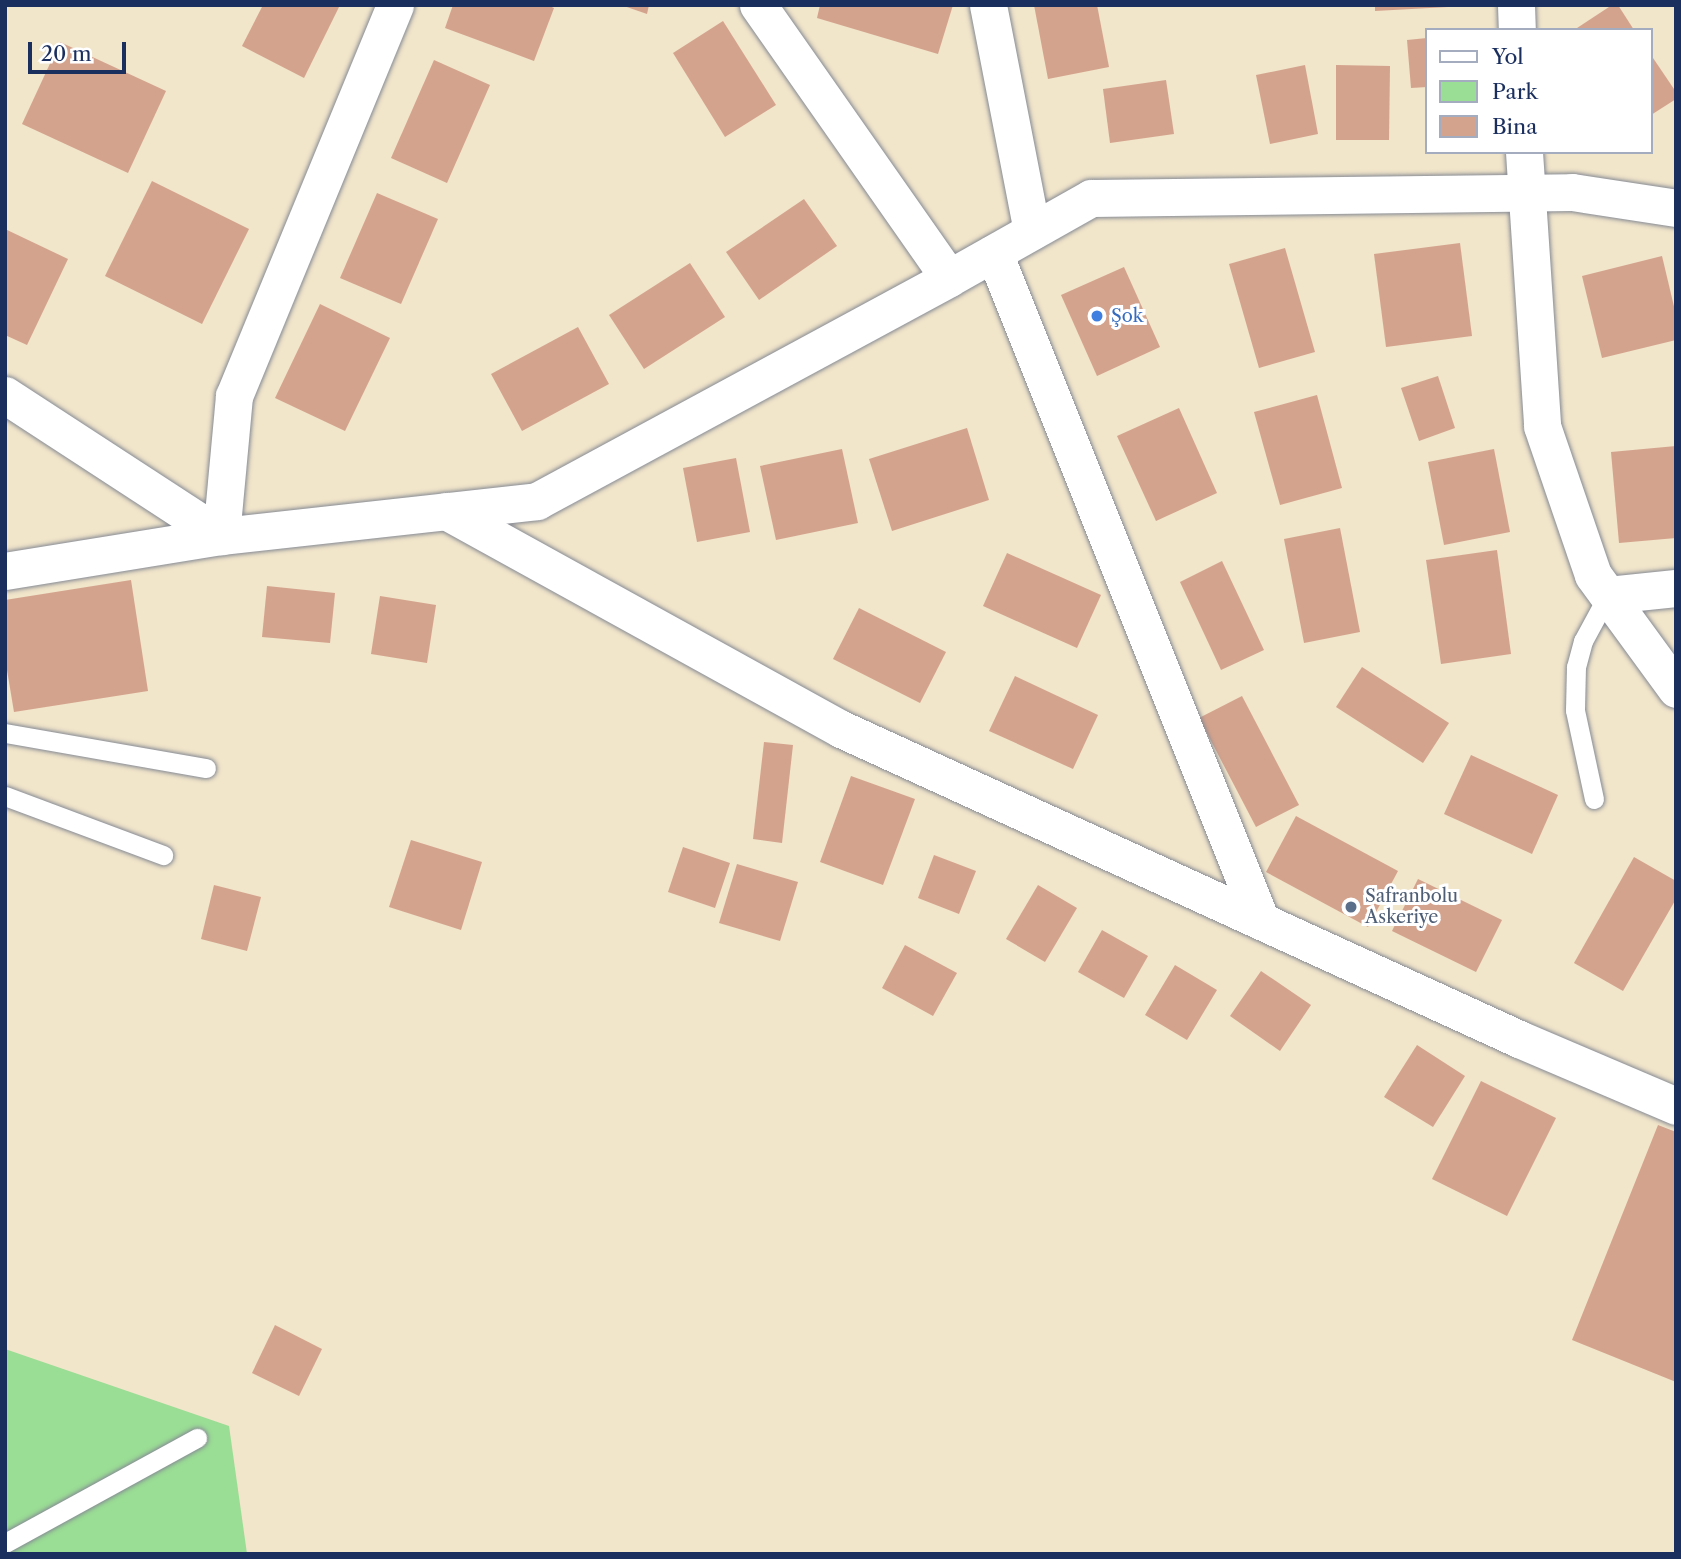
<!DOCTYPE html>
<html>
<head>
<meta charset="utf-8">
<style>
  body { margin:0 }
  #map { position:relative; width:1681px; height:1559px; overflow:hidden; background:#f1e5ca; font-family:"Libre Caslon Text",serif }
  div>[style] { position:absolute }
  [style*='--x'] { left:calc(var(--x)*1px); top:calc(var(--y)*1px); width:calc(var(--w)*1px); rotate:calc(var(--a)*1deg) }
  .green>* { inset:0; background:#9add95 }
  .building>* { inset:0; background:#d4a38d }
  .roads { filter:drop-shadow(0 0 2px #868a94) drop-shadow(0 0 2px #868a94) }
  .lane>* { height:19px; margin:-9.5px; padding:0 9.5px; transform-origin:9.5px; border-radius:9.5px; background:#fff }
  .street>* { height:37px; margin:-18.5px; padding:0 18.5px; transform-origin:18.5px; border-radius:18.5px; background:#fff }
  .dots>* { width:19px; height:19px; translate:-50% -50%; box-sizing:border-box; border:4px solid #fff; border-radius:50% }
  span { translate:-50% -50%; white-space:nowrap; text-align:center; line-height:1.15; -webkit-text-stroke:6px #fff; paint-order:stroke }
  .shop-label { font-size:18px; color:#366cbe }
  .left { translate:0 -50%; text-align:left }
  .service-label { font-size:18px; color:#4e5e75 }
  .frame { position:absolute; inset:0; border:7px solid #1b2f5e; pointer-events:none }
  .legend { position:absolute; left:1425px; top:28px; width:228px; height:126px; box-sizing:border-box; background:#fff; border:2px solid #a4acbf; margin:0; padding:9px 12px; list-style:none; font-size:21px; color:#1b2f5e }
  .legend li { display:flex; align-items:center; gap:14px; height:35px }
  .legend b { width:35px; border:2px solid #a4acbf }
  .scale { position:absolute; left:28px; top:42px; width:98px; height:32px; box-sizing:border-box; border:4px solid #1b2f5e; border-top:0; padding-left:9px; font-size:21px; line-height:24px; white-space:nowrap; color:#1b2f5e; -webkit-text-stroke:5px #fff; paint-order:stroke }
</style>
</head>
<body>
<div id="map">
  <div class="green">
    <div style="clip-path:polygon(5px 1349px,229px 1426px,247px 1554px,5px 1554px)"></div>
  </div>
  <div class="building">
    <div style="clip-path:polygon(263px 5px,340px 5px,304px 78px,242px 46px)"></div>
    <div style="clip-path:polygon(453px 5px,547px 5px,554px 8px,534px 61px,445px 28px)"></div>
    <div style="clip-path:polygon(621px 5px,649px 5px,647px 14px)"></div>
    <div style="clip-path:polygon(820px 5px,953px 5px,938px 54px,817px 18px)"></div>
    <div style="clip-path:polygon(1034px 5px,1097px 5px,1109px 67px,1048px 79px)"></div>
    <div style="clip-path:polygon(1375px 5px,1448px 5px,1448px 7px,1375px 11px)"></div>
    <div style="clip-path:polygon(1612px 5px,1618px 5px,1634px 30px,1574px 30px)"></div>
    <div style="clip-path:polygon(723px 21px,776px 105px,725px 137px,673px 53px)"></div>
    <div style="clip-path:polygon(1427px 38px,1427px 87px,1411px 88px,1407px 40px)"></div>
    <div style="clip-path:polygon(60px 42px,166px 91px,128px 173px,22px 124px)"></div>
    <div style="clip-path:polygon(1651px 55px,1676px 92px,1676px 99px,1651px 115px)"></div>
    <div style="clip-path:polygon(434px 60px,490px 85px,447px 183px,391px 158px)"></div>
    <div style="clip-path:polygon(1305px 65px,1318px 134px,1270px 144px,1256px 75px)"></div>
    <div style="clip-path:polygon(1336px 65px,1390px 66px,1389px 140px,1336px 140px)"></div>
    <div style="clip-path:polygon(1166px 80px,1174px 134px,1110px 143px,1103px 89px)"></div>
    <div style="clip-path:polygon(152px 181px,249px 229px,202px 324px,105px 276px)"></div>
    <div style="clip-path:polygon(377px 193px,438px 219px,401px 304px,340px 278px)"></div>
    <div style="clip-path:polygon(804px 199px,837px 246px,759px 300px,726px 252px)"></div>
    <div style="clip-path:polygon(5px 229px,68px 259px,27px 345px,5px 335px)"></div>
    <div style="clip-path:polygon(1460px 243px,1472px 336px,1386px 347px,1374px 254px)"></div>
    <div style="clip-path:polygon(1285px 248px,1315px 352px,1259px 368px,1229px 264px)"></div>
    <div style="clip-path:polygon(1662px 256px,1676px 315px,1676px 340px,1602px 358px,1582px 276px)"></div>
    <div style="clip-path:polygon(690px 263px,725px 317px,644px 369px,609px 315px)"></div>
    <div style="clip-path:polygon(1124px 267px,1160px 347px,1097px 376px,1061px 295px)"></div>
    <div style="clip-path:polygon(320px 304px,390px 338px,345px 431px,275px 398px)"></div>
    <div style="clip-path:polygon(578px 327px,609px 384px,522px 431px,491px 374px)"></div>
    <div style="clip-path:polygon(1438px 376px,1455px 428px,1419px 441px,1401px 388px)"></div>
    <div style="clip-path:polygon(1317px 395px,1342px 488px,1280px 505px,1254px 412px)"></div>
    <div style="clip-path:polygon(1179px 408px,1217px 493px,1156px 521px,1117px 436px)"></div>
    <div style="clip-path:polygon(967px 428px,989px 500px,892px 531px,869px 459px)"></div>
    <div style="clip-path:polygon(1676px 446px,1676px 538px,1619px 543px,1611px 452px)"></div>
    <div style="clip-path:polygon(842px 449px,858px 523px,776px 540px,760px 466px)"></div>
    <div style="clip-path:polygon(1494px 449px,1510px 532px,1444px 545px,1428px 462px)"></div>
    <div style="clip-path:polygon(736px 458px,750px 532px,697px 542px,683px 468px)"></div>
    <div style="clip-path:polygon(1340px 528px,1360px 632px,1304px 643px,1284px 539px)"></div>
    <div style="clip-path:polygon(1497px 550px,1511px 654px,1441px 664px,1426px 560px)"></div>
    <div style="clip-path:polygon(1007px 553px,1101px 595px,1077px 648px,983px 606px)"></div>
    <div style="clip-path:polygon(1222px 561px,1264px 650px,1221px 670px,1180px 582px)"></div>
    <div style="clip-path:polygon(131px 580px,148px 691px,14px 712px,5px 658px,5px 600px)"></div>
    <div style="clip-path:polygon(267px 586px,335px 593px,330px 643px,262px 637px)"></div>
    <div style="clip-path:polygon(380px 596px,436px 605px,427px 663px,371px 654px)"></div>
    <div style="clip-path:polygon(859px 608px,946px 652px,920px 703px,833px 659px)"></div>
    <div style="clip-path:polygon(1362px 667px,1449px 723px,1423px 763px,1336px 707px)"></div>
    <div style="clip-path:polygon(1015px 676px,1098px 715px,1073px 769px,989px 731px)"></div>
    <div style="clip-path:polygon(1242px 696px,1299px 805px,1256px 827px,1199px 718px)"></div>
    <div style="clip-path:polygon(764px 742px,793px 745px,782px 843px,753px 839px)"></div>
    <div style="clip-path:polygon(1471px 755px,1558px 795px,1532px 854px,1444px 814px)"></div>
    <div style="clip-path:polygon(851px 776px,915px 799px,883px 885px,820px 862px)"></div>
    <div style="clip-path:polygon(1296px 816px,1398px 871px,1368px 927px,1266px 872px)"></div>
    <div style="clip-path:polygon(411px 840px,482px 862px,461px 930px,389px 907px)"></div>
    <div style="clip-path:polygon(683px 847px,730px 863px,715px 908px,668px 892px)"></div>
    <div style="clip-path:polygon(934px 855px,976px 871px,959px 914px,918px 898px)"></div>
    <div style="clip-path:polygon(1634px 857px,1676px 881px,1676px 899px,1623px 991px,1574px 963px)"></div>
    <div style="clip-path:polygon(737px 864px,798px 882px,780px 941px,719px 923px)"></div>
    <div style="clip-path:polygon(1418px 879px,1502px 920px,1476px 972px,1392px 931px)"></div>
    <div style="clip-path:polygon(214px 885px,261px 897px,247px 951px,201px 939px)"></div>
    <div style="clip-path:polygon(1038px 885px,1077px 908px,1045px 962px,1006px 939px)"></div>
    <div style="clip-path:polygon(1102px 930px,1148px 956px,1124px 998px,1078px 972px)"></div>
    <div style="clip-path:polygon(905px 945px,957px 973px,933px 1016px,882px 988px)"></div>
    <div style="clip-path:polygon(1175px 965px,1217px 990px,1187px 1040px,1145px 1015px)"></div>
    <div style="clip-path:polygon(1261px 971px,1311px 1005px,1280px 1051px,1230px 1016px)"></div>
    <div style="clip-path:polygon(1417px 1045px,1465px 1076px,1433px 1127px,1384px 1097px)"></div>
    <div style="clip-path:polygon(1481px 1081px,1556px 1118px,1507px 1216px,1432px 1179px)"></div>
    <div style="clip-path:polygon(1658px 1125px,1676px 1132px,1676px 1382px,1572px 1340px)"></div>
    <div style="clip-path:polygon(275px 1325px,322px 1349px,299px 1396px,252px 1373px)"></div>
  </div>
  <div class="roads">
    <div class="lane">
      <div style="--x:5;--y:733;--w:204;--a:9.9"></div>
      <div style="--x:5;--y:796;--w:169;--a:20.5"></div>
      <div style="--x:1594;--y:799;--w:91;--a:-102.1"></div>
      <div style="--x:1575;--y:710;--w:43;--a:-88.7"></div>
      <div style="--x:1576;--y:667;--w:27;--a:-75"></div>
      <div style="--x:1583;--y:641;--w:52;--a:-61.5"></div>
      <div style="--x:5;--y:1543;--w:219;--a:-28.7"></div>
    </div>
    <div class="street">
      <div style="--x:758;--y:5;--w:333;--a:55"></div>
      <div style="--x:988;--y:5;--w:230;--a:79"></div>
      <div style="--x:1516;--y:5;--w:25;--a:88"></div>
      <div style="--x:1524;--y:152;--w:275;--a:86.2"></div>
      <div style="--x:1542;--y:426;--w:157;--a:71.1"></div>
      <div style="--x:1593;--y:575;--w:141;--a:53.9"></div>
      <div style="--x:994;--y:253;--w:719;--a:68.21"></div>
      <div style="--x:5;--y:395;--w:258;--a:33.1"></div>
      <div style="--x:221;--y:536;--w:318;--a:-6.3"></div>
      <div style="--x:537;--y:501;--w:468;--a:-28.4"></div>
      <div style="--x:949;--y:278;--w:163;--a:-29.4"></div>
      <div style="--x:1091;--y:198;--w:481;--a:-0.7"></div>
      <div style="--x:1572;--y:192;--w:105;--a:8.7"></div>
      <div style="--x:446;--y:511;--w:451;--a:28.9"></div>
      <div style="--x:841;--y:729;--w:746;--a:24.57"></div>
      <div style="--x:1519;--y:1039;--w:171;--a:23.1"></div>
      <div style="--x:5;--y:571;--w:219;--a:-9.2"></div>
      <div style="--x:221;--y:536;--w:141;--a:-84.7"></div>
      <div style="--x:234;--y:396;--w:423;--a:-67.6"></div>
      <div style="--x:1608;--y:595;--w:68;--a:-5.9"></div>
    </div>
  </div>
  <div class="dots">
    <div style="left:1097px;top:316px;background:#3f7fe0"></div>
    <div style="left:1351px;top:907px;background:#5c6f8a"></div>
  </div>
  <div class="shop-label">
    <span class="left" style="left:1111px;top:316px">Şok</span>
  </div>
  <div class="service-label">
    <span class="left" style="left:1365px;top:907px">Safranbolu<br>Askeriye</span>
  </div>
  <div class="frame"></div>
  <ul class="legend">
  <li><b style="height:9px;background:#fff"></b>Yol</li>
  <li><b style="height:19px;background:#9add95"></b>Park</li>
  <li><b style="height:19px;background:#d4a38d"></b>Bina</li>
  </ul>
  <div class="scale">20 m</div>
</div>
</body>
</html>
